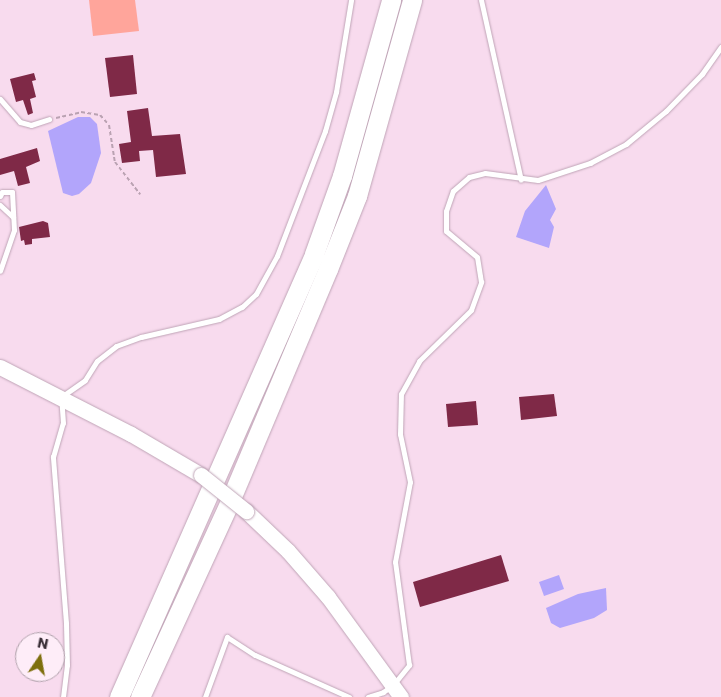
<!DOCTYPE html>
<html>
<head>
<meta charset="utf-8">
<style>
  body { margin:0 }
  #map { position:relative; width:721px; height:697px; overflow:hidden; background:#f8dbee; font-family:Poppins,sans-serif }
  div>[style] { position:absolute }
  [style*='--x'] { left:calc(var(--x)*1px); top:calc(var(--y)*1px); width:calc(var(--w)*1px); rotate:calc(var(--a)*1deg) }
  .green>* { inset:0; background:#ffa59b }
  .water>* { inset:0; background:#b2a5fb }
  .building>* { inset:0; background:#7f2947 }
  .path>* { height:2px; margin-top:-1px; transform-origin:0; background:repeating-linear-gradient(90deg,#baa2b2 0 4px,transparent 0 6.5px) }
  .roads { filter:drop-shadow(0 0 1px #bfa4b6) drop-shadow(0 0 1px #bfa4b6) }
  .lane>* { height:5px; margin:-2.5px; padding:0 2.5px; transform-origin:2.5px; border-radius:2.5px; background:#fff }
  .secondary>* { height:15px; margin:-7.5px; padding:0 7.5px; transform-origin:7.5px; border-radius:7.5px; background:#fff }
  .highway>* { height:19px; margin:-9.5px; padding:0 9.5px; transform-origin:9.5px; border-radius:9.5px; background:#fff }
  .bridges { filter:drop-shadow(0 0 1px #bfa4b6) drop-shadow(0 0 1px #bfa4b6) }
  .secondary-bridge>* { height:15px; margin:-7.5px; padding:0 7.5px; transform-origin:7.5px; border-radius:7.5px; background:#fff }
  span { translate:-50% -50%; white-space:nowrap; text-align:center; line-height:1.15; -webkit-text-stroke:5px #feedf8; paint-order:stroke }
  .north { position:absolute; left:15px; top:632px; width:50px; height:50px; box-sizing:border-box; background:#feedf8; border:1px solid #b0a1ab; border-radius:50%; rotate:12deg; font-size:14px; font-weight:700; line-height:20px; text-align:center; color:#3a2f37 }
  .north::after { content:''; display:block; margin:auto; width:18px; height:22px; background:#7e6f0d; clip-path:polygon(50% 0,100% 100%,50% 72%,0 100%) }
</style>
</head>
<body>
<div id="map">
  <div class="green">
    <div style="clip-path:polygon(89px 0,135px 0,139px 31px,93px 36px)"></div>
  </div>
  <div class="water">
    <div style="clip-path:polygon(78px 117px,90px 117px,97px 124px,101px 153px,91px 183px,79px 194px,72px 196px,63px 193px,48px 131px)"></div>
    <div style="clip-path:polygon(546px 185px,556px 209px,550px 220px,554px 227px,549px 248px,516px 237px,525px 211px)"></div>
    <div style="clip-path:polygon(559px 575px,564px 589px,544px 596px,539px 582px)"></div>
    <div style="clip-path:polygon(606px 588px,607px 610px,594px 618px,560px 628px,551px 623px,546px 608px,578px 594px)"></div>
  </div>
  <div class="building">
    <div style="clip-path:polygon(133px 55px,137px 94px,110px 97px,105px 58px)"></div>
    <div style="clip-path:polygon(34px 73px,36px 80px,32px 81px,36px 97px,30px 99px,33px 113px,28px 115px,23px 100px,16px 102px,10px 79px)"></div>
    <div style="clip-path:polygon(148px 108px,152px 136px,180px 134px,186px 174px,156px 177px,153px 150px,139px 151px,140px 161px,122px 163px,119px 144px,131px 142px,127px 111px)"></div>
    <div style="clip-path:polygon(37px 148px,40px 161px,26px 167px,30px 183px,18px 186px,14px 171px,0 175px,0 159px)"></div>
    <div style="clip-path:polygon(43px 221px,48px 223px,50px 237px,32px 239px,32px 244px,25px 245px,24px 240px,21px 241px,19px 227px)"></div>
    <div style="clip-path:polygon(554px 394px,557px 416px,521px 420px,519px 397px)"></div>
    <div style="clip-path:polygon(476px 401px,478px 425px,448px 427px,446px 404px)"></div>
    <div style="clip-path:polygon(501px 555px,509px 581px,420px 607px,413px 582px)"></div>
  </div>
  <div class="path">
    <div style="--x:56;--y:118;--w:26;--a:-13"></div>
    <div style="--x:81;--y:112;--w:19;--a:9"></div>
    <div style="--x:100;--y:115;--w:13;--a:48"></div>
    <div style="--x:109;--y:125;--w:37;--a:81"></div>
    <div style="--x:115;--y:162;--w:41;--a:52"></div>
  </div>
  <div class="roads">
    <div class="lane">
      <div style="--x:481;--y:0;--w:184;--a:77.5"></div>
      <div style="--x:0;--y:99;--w:30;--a:49"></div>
      <div style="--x:20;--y:122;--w:11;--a:15"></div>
      <div style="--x:31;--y:125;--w:19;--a:-18"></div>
      <div style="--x:0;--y:196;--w:4;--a:-63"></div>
      <div style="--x:2;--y:192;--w:10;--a:0"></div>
      <div style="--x:12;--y:192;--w:38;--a:87"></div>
      <div style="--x:14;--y:230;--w:43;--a:108.9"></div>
      <div style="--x:0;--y:205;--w:18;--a:43"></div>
      <div style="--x:63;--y:697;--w:32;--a:-83"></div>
      <div style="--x:67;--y:665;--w:42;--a:-91.4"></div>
      <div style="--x:66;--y:623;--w:167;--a:-94.5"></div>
      <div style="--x:53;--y:457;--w:35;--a:-74"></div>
      <div style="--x:63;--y:423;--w:26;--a:-94"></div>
      <div style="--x:61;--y:397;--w:29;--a:-35"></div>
      <div style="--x:85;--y:380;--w:22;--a:-58"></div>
      <div style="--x:97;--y:361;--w:24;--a:-38"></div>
      <div style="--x:116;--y:346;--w:27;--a:-20"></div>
      <div style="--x:141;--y:337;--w:80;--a:-13"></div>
      <div style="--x:219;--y:319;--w:26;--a:-28"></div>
      <div style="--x:242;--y:307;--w:19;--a:-43"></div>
      <div style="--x:256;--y:294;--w:43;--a:-61.1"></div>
      <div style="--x:277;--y:256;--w:134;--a:-69"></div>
      <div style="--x:325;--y:131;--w:41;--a:-74.2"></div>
      <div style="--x:336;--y:92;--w:93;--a:-80.7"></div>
      <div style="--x:205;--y:697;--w:64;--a:-69.9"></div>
      <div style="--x:227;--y:637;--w:33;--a:33"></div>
      <div style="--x:255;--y:655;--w:103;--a:24.1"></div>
      <div style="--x:368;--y:697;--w:16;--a:-18"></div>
      <div style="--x:383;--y:692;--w:12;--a:-35"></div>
      <div style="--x:393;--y:685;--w:26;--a:-51"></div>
      <div style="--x:409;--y:665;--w:104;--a:-97.7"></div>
      <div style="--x:395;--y:562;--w:81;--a:-79.4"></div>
      <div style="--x:410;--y:482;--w:49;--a:-101.8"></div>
      <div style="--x:400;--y:434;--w:40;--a:-88.6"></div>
      <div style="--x:401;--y:394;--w:38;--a:-61"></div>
      <div style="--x:419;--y:361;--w:73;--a:-44.4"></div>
      <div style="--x:471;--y:310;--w:30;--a:-70"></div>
      <div style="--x:481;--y:282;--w:25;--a:-99"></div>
      <div style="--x:477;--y:257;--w:40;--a:-140"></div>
      <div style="--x:446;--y:231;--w:20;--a:-90"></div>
      <div style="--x:446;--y:211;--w:21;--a:-71"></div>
      <div style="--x:453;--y:191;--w:21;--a:-41"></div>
      <div style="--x:469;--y:177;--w:16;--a:-14"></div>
      <div style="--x:485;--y:173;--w:53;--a:7.5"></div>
      <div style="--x:538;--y:180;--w:55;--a:-18.1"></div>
      <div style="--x:590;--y:163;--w:41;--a:-27.8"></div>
      <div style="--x:626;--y:144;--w:52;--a:-39.5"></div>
      <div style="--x:666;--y:111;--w:52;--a:-45.8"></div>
      <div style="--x:702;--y:74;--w:33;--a:-55"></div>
    </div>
    <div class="secondary">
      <div style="--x:0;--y:367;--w:147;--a:27.1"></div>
      <div style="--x:131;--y:434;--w:81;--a:30.4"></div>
      <div style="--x:246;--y:511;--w:58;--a:43.6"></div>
      <div style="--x:288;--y:551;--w:61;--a:49"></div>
      <div style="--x:328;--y:597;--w:124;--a:53.9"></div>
    </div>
    <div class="highway">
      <div style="--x:119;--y:697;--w:484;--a:-66.2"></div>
      <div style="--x:314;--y:254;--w:83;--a:-70.3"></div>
      <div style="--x:342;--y:176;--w:183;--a:-74.4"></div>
      <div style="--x:140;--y:697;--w:216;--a:-65.3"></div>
      <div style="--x:230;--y:501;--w:252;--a:-67.1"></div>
      <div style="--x:328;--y:269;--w:79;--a:-68.3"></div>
      <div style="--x:357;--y:196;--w:204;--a:-74.3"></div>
    </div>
  </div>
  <div class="bridges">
    <div class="secondary-bridge">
      <div style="--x:201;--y:475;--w:58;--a:38.7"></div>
    </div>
  </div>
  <div class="north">N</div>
</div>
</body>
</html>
